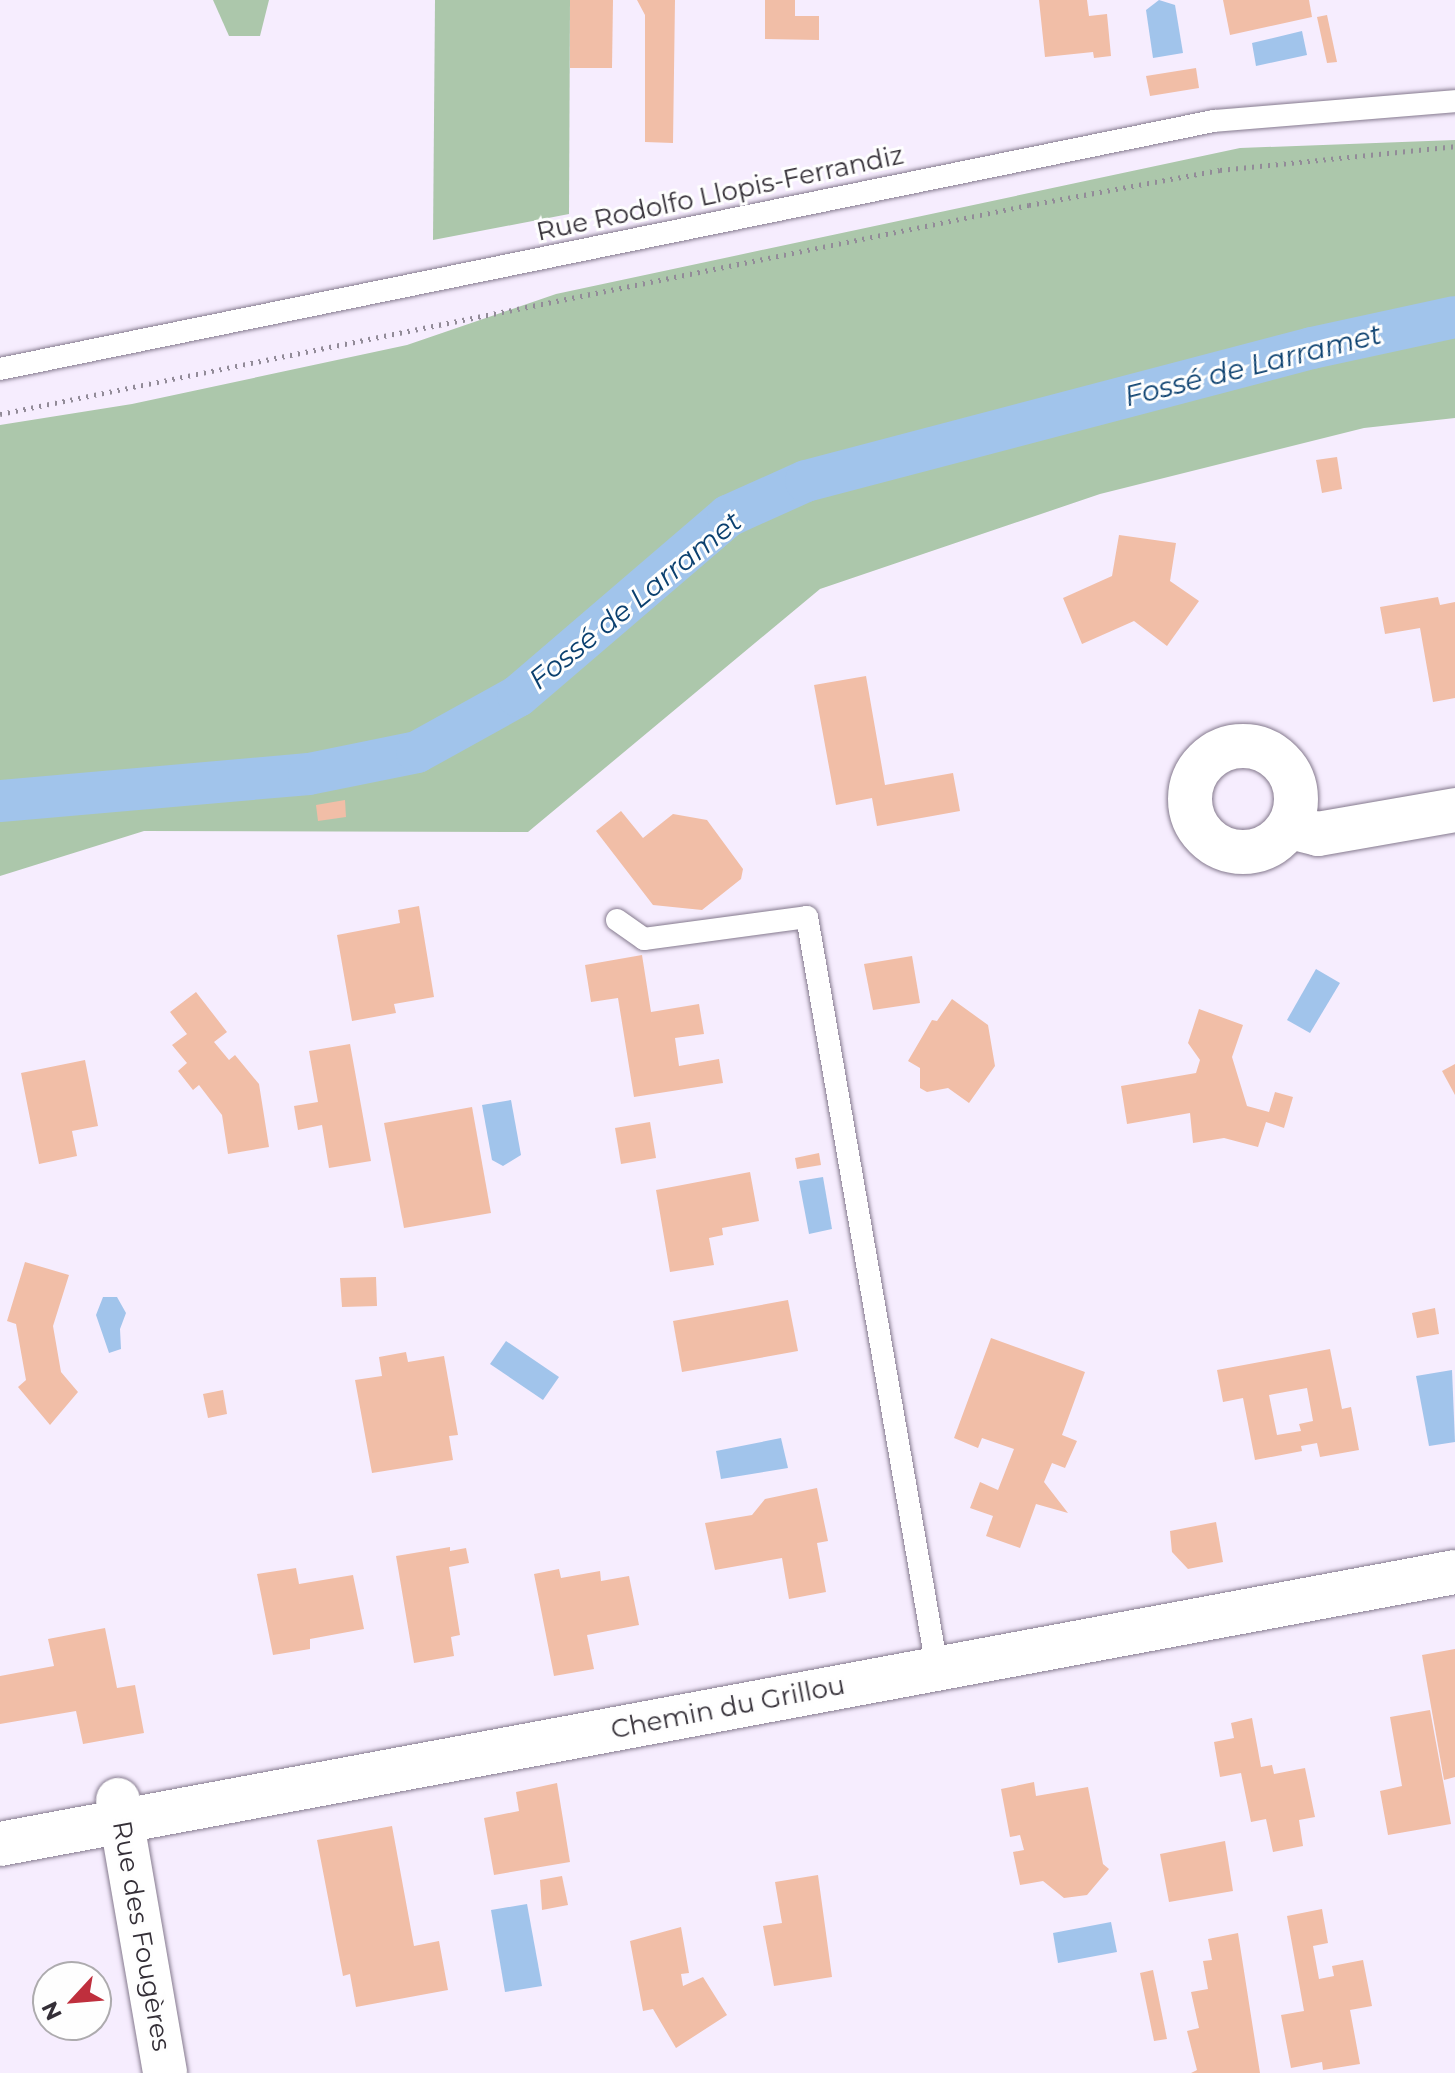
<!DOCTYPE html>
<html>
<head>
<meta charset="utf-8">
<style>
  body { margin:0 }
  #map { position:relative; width:1455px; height:2073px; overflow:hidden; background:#f6edfe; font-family:Montserrat,sans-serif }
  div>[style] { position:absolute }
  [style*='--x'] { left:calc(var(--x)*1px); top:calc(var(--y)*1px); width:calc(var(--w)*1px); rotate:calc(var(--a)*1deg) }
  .green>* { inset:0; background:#acc7ab }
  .water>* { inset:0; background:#a1c4eb }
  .canal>* { height:42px; margin:-21px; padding:0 21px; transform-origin:21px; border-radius:21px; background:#a1c4eb }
  .building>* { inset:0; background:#f1bea7 }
  .path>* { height:5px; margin-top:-2.5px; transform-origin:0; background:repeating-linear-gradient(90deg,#928b98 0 2px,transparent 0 8px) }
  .roads { filter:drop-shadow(0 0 2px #857a8e) drop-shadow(0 0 2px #857a8e) }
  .service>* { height:22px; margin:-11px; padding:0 11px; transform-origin:11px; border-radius:11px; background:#fff }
  .minor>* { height:44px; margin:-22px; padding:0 22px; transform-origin:22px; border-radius:22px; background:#fff }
  .minor>.ring { margin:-22px; padding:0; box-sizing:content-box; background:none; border:44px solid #fff; border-radius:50% }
  span { translate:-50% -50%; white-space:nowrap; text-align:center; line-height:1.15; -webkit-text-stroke:6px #fefefe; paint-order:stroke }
  .street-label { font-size:26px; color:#342f37 }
  .water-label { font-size:28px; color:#0b406f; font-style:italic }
  .north { position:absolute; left:32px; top:1961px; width:80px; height:80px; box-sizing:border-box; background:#fefefe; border:2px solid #adabae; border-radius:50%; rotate:244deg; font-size:22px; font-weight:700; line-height:32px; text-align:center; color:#342f37 }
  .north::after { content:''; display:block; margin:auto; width:28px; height:36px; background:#bf2f3d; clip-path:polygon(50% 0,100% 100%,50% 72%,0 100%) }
</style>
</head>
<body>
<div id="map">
  <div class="green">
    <div style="clip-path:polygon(213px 0,269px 0,260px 36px,229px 36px)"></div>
    <div style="clip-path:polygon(435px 0,570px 0,569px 214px,433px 240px)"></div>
    <div style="clip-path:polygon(1455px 140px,1455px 418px,1364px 428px,1100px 494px,820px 589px,528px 832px,144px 831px,0 876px,0 425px,132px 404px,407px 345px,556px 294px,1240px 148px)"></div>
  </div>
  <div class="water">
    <div style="clip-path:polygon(1159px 0,1175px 5px,1183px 53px,1153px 58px,1146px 10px)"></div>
    <div style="clip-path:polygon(1302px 31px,1307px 55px,1256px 66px,1252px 43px)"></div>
    <div style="clip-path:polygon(1316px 969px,1340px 983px,1310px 1033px,1287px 1020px)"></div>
    <div style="clip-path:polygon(511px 1100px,521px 1155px,503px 1166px,492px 1160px,482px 1105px)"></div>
    <div style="clip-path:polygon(823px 1177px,832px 1229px,809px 1234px,799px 1181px)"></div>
    <div style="clip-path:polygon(103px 1297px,117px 1297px,126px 1313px,120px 1329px,121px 1349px,109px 1353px,96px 1315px)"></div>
    <div style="clip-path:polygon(506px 1341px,559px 1377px,543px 1400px,490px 1364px)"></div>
    <div style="clip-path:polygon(1452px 1370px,1455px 1442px,1429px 1446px,1416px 1376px)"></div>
    <div style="clip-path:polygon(781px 1438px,788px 1468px,721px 1479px,716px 1451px)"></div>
    <div style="clip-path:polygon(527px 1904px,542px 1986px,505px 1992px,491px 1910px)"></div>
    <div style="clip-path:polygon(1111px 1922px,1117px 1952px,1058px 1963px,1053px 1933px)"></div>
  </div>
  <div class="canal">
    <div style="--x:0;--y:801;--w:310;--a:-5"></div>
    <div style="--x:309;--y:774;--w:110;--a:-11.5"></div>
    <div style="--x:417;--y:752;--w:115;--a:-29"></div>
    <div style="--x:518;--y:696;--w:277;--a:-40.6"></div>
    <div style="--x:728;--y:516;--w:85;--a:-24.2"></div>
    <div style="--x:806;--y:481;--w:523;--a:-14.73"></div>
    <div style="--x:1312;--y:348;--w:146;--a:-12.2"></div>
  </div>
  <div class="building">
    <div style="clip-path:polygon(570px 0,613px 0,612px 68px,570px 68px)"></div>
    <div style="clip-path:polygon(637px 0,675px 0,673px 143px,645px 142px,645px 15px)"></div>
    <div style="clip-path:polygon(765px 0,795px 0,795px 16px,819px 16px,819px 40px,765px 39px)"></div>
    <div style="clip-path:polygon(1039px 0,1087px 0,1089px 16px,1107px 14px,1111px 56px,1094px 58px,1093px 52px,1045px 57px)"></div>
    <div style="clip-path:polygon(1223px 0,1309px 0,1312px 17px,1230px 35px)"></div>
    <div style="clip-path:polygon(1327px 15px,1337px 62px,1327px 63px,1317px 17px)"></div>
    <div style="clip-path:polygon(1196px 68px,1199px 88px,1150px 96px,1146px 76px)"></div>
    <div style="clip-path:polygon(1337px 457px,1342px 489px,1322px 493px,1316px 460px)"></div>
    <div style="clip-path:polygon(1119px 535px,1176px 543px,1170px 581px,1199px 601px,1167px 646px,1134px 621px,1082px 644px,1063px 598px,1112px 576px)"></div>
    <div style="clip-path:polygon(1438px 597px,1440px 605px,1455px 602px,1455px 698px,1433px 702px,1420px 628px,1385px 634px,1380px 607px)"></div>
    <div style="clip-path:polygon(866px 676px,885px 785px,953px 773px,960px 811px,877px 826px,872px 798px,836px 805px,814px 685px)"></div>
    <div style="clip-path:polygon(345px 800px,346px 817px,318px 821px,316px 805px)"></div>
    <div style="clip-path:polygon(621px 811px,643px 838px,673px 814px,707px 820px,743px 869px,741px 879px,702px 910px,653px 905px,596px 831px)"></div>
    <div style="clip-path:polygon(419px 906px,434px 997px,394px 1004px,396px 1013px,352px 1021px,337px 935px,400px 923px,398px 910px)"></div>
    <div style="clip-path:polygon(642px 955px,651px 1012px,699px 1004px,704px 1034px,675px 1038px,679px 1066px,719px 1059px,723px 1083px,634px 1097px,618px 998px,591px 1002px,585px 965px)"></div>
    <div style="clip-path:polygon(912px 956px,920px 1003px,873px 1010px,864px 964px)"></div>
    <div style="clip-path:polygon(196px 992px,227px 1032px,214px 1042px,229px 1060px,235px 1055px,259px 1084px,269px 1147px,228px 1154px,222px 1115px,199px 1085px,193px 1090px,178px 1071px,187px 1063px,172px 1045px,187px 1034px,170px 1012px)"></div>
    <div style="clip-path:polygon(952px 999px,988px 1025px,995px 1066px,969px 1103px,948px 1088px,927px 1092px,920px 1088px,920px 1068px,908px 1061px,932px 1020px,937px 1021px)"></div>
    <div style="clip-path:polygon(1199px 1009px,1243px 1025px,1232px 1057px,1247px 1106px,1269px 1112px,1275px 1092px,1293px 1097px,1284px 1128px,1266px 1122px,1258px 1147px,1224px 1138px,1193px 1143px,1190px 1113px,1127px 1124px,1121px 1086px,1196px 1073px,1200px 1060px,1188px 1043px)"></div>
    <div style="clip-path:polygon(350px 1044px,371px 1161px,329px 1168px,322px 1125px,298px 1130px,294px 1106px,318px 1102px,309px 1051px)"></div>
    <div style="clip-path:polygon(85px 1060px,98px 1126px,72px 1131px,77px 1156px,39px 1164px,21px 1073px)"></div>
    <div style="clip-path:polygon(1455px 1064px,1455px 1095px,1442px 1071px)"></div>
    <div style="clip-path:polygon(472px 1107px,491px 1213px,404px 1228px,384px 1123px)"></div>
    <div style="clip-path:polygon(650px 1122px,656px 1158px,621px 1164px,615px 1128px)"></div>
    <div style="clip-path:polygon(819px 1153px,821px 1165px,797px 1169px,795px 1158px)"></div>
    <div style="clip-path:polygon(750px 1172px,759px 1221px,722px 1228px,723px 1235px,709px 1238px,714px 1265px,670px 1272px,656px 1190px)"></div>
    <div style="clip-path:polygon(25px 1262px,69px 1275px,53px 1326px,61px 1372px,78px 1392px,50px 1425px,18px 1387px,26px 1380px,16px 1324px,7px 1321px)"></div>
    <div style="clip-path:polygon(376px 1277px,377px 1306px,342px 1307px,340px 1278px)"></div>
    <div style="clip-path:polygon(788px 1300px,798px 1351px,682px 1372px,673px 1321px)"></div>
    <div style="clip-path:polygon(1435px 1308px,1439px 1334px,1417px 1338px,1412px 1313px)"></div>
    <div style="clip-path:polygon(991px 1338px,1085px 1372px,1062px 1435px,1077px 1441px,1065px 1468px,1052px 1463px,1044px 1482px,1068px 1513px,1036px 1504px,1020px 1548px,986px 1536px,993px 1516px,970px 1508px,980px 1482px,998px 1490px,1014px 1449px,982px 1438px,978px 1448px,954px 1438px)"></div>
    <div style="clip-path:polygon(evenodd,1330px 1349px,1342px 1409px,1351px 1407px,1359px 1450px,1320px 1457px,1317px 1443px,1301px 1446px,1302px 1451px,1255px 1460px,1243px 1398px,1223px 1402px,1217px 1370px,1330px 1349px,1307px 1388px,1313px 1421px,1299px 1424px,1301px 1431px,1277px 1435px,1269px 1395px,1307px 1388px)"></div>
    <div style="clip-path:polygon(406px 1352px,408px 1362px,444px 1356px,458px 1435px,449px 1436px,453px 1460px,372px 1473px,355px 1380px,382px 1376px,379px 1357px)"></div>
    <div style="clip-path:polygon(223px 1390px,227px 1414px,208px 1418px,203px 1394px)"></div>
    <div style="clip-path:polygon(817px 1488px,828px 1541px,817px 1543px,826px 1592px,789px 1599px,782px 1558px,715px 1570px,705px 1523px,752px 1515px,765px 1499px)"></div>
    <div style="clip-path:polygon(1216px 1522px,1223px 1562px,1188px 1569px,1172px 1552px,1170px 1531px)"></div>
    <div style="clip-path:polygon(450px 1547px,450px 1551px,466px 1548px,469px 1563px,449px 1567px,460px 1635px,451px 1637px,454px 1656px,414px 1663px,396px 1556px)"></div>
    <div style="clip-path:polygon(296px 1568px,299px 1584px,353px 1575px,364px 1629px,310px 1639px,310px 1649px,273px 1655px,257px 1574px)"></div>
    <div style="clip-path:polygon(559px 1569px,561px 1578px,600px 1571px,601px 1581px,629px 1576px,639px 1625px,587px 1635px,594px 1669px,554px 1676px,534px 1574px)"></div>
    <div style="clip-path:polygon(105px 1628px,117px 1688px,135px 1685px,144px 1733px,83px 1744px,76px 1711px,0 1724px,0 1676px,54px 1666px,48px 1639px)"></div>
    <div style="clip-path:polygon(1455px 1649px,1455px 1777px,1444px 1780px,1422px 1655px)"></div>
    <div style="clip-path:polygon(1430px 1710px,1451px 1824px,1388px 1835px,1380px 1791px,1402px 1786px,1390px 1717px)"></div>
    <div style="clip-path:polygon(1252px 1718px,1261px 1767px,1272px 1765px,1274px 1774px,1305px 1768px,1315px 1817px,1299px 1820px,1303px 1846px,1273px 1852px,1266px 1819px,1251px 1822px,1241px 1773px,1220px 1777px,1214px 1742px,1234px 1738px,1231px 1723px)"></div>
    <div style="clip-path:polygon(1034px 1782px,1036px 1796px,1088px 1787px,1103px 1864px,1109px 1869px,1087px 1895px,1064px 1898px,1043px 1881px,1020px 1885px,1013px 1852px,1024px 1850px,1020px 1835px,1010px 1837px,1001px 1789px)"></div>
    <div style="clip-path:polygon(557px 1783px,570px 1862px,494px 1875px,484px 1818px,519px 1811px,516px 1792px)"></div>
    <div style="clip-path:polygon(392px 1826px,414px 1946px,439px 1941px,448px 1990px,356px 2007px,350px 1974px,343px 1976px,317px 1840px)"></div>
    <div style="clip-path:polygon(1225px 1841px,1233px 1891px,1169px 1902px,1160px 1854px)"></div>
    <div style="clip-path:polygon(818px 1875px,832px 1977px,774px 1986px,763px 1926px,782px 1923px,775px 1882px)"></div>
    <div style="clip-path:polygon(562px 1876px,568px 1905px,542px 1910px,540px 1880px)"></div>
    <div style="clip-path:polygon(1322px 1909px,1328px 1943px,1313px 1946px,1319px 1979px,1334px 1976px,1332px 1966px,1363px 1960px,1372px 2006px,1350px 2010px,1360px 2064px,1323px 2070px,1322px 2062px,1291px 2068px,1281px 2015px,1304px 2011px,1287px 1916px)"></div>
    <div style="clip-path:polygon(681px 1927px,689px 1973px,681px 1974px,683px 1986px,703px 1977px,727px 2015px,676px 2048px,653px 2009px,643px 2011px,630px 1941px)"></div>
    <div style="clip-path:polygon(1238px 1933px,1260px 2073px,1191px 2073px,1197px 2070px,1187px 2031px,1199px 2028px,1191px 1992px,1208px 1989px,1203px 1961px,1212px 1960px,1208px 1939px)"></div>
    <div style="clip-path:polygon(1153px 1970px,1167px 2039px,1154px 2041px,1140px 1973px)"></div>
  </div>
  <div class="path">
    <div style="--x:0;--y:414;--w:1050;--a:-11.48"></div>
    <div style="--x:1029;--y:205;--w:194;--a:-10.4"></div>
    <div style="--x:1220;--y:170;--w:236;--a:-5.8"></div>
  </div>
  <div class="roads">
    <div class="service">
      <div style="--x:0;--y:369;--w:1239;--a:-11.55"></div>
      <div style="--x:1214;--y:121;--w:242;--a:-4.7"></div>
      <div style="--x:617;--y:920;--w:33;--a:35"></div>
      <div style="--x:644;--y:939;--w:164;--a:-7.7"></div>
      <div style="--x:807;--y:917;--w:762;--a:80.18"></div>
    </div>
    <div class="minor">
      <div class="ring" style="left:1190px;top:746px;width:62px;height:62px"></div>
      <div style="--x:1290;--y:827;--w:29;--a:14"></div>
      <div style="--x:1318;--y:834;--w:139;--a:-9.9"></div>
      <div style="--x:118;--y:1800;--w:277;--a:80.2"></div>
      <div style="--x:0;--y:1844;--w:1480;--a:-10.59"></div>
    </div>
  </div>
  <div class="street-label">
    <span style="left:720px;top:194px;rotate:-12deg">Rue Rodolfo Llopis-Ferrandiz</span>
    <span style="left:728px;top:1708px;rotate:-11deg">Chemin du Grillou</span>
    <span style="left:141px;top:1936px;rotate:80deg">Rue des Fougères</span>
  </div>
  <div class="water-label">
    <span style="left:1253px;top:365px;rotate:-14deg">Fossé de Larramet</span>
    <span style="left:635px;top:600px;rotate:-39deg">Fossé de Larramet</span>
  </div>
  <div class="north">N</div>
</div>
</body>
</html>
